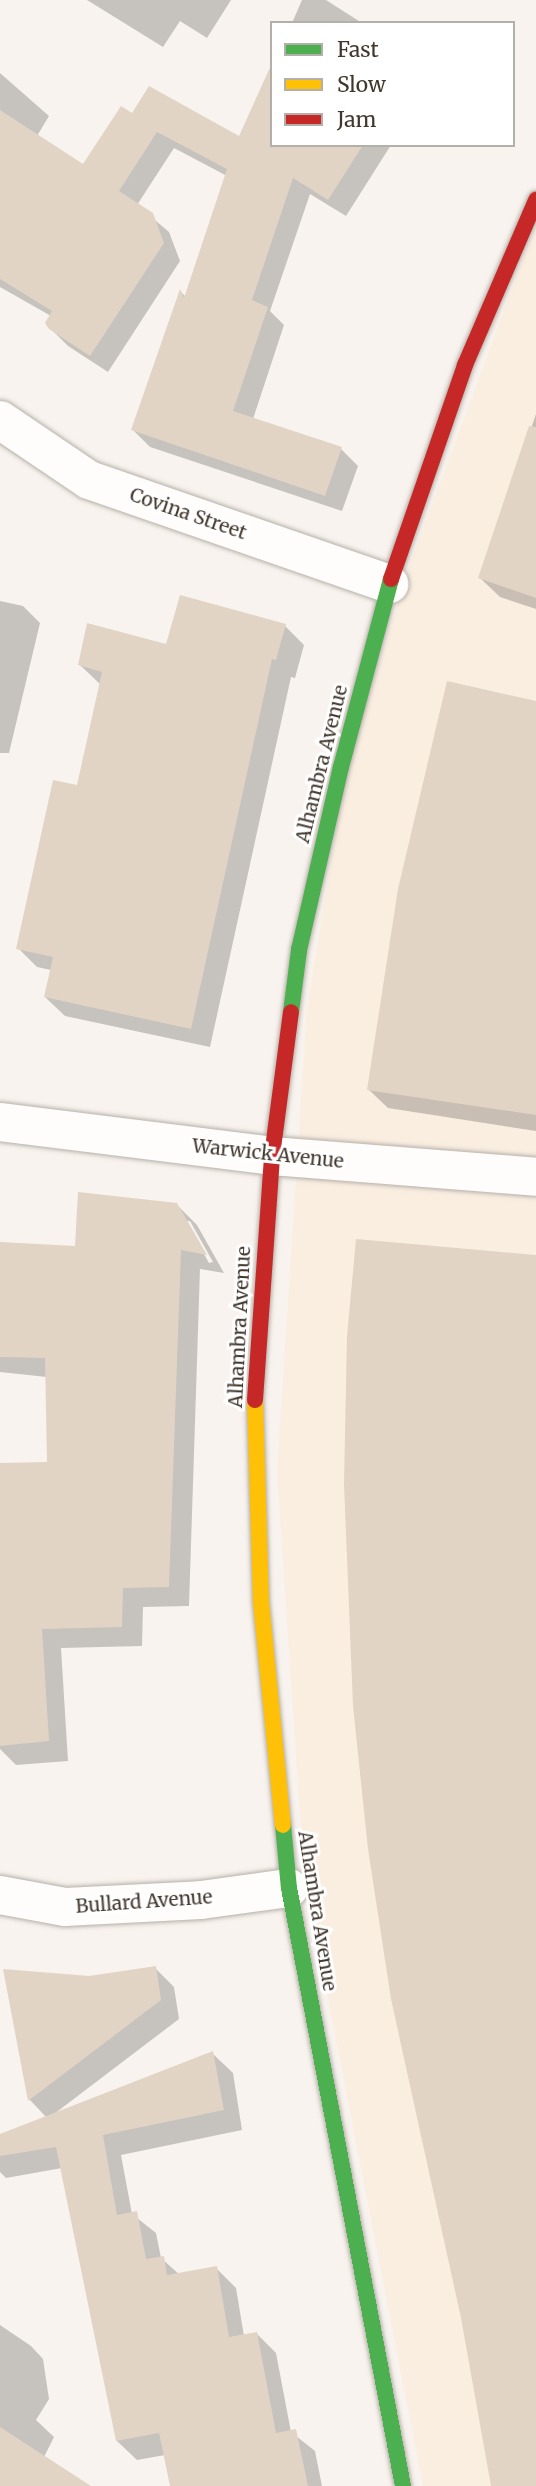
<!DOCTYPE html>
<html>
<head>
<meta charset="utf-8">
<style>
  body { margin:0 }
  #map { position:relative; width:536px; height:2486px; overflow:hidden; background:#f8f3ee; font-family:Merriweather,serif }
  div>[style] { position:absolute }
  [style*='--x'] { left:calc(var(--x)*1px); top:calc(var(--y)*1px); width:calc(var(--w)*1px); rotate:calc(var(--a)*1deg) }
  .built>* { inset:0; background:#faeee1 }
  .shadow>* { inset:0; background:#0003 }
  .building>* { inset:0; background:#e1d4c5 }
  .roads { filter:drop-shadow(0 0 2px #b6b0a9) drop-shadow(0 0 2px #b6b0a9) }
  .street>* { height:38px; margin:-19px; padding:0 19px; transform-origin:19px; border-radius:19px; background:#fefdfc }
  .fast>* { height:16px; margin:-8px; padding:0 8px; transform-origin:8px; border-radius:8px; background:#4caf50 }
  .slow>* { height:16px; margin:-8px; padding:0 8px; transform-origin:8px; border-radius:8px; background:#ffc107 }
  .jam>* { height:16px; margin:-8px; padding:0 8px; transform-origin:8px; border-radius:8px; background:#c62828 }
  span { translate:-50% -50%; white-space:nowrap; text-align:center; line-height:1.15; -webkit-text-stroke:6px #fff; paint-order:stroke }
  .street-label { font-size:19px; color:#41372d }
  .legend { position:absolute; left:270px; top:21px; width:245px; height:126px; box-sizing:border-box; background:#fff; border:2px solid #b3afab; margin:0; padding:9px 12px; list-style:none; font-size:21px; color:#41372d }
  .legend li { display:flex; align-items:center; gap:14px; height:35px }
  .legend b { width:35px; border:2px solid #b3afab }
</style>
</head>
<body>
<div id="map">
  <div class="built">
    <div style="clip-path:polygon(536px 224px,536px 2486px,423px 2486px,304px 1876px,277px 1471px,307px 1009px,346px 770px,410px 564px)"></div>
  </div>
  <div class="shadow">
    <div style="clip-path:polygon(87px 0,231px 0,207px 38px,180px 21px,163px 47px)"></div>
    <div style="clip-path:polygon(302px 0,326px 0,362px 23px,292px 23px)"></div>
    <div style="clip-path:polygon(0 73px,49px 116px,37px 136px,84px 166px,132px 116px,272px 145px,391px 145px,346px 216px,310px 194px,270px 311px,284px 325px,253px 419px,341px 449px,358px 466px,342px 511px,150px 447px,133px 430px,181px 292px,186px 297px,227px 176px,174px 148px,137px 205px,169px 232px,180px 261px,108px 372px,68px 346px,50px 328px,51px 316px,0 287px)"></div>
    <div style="clip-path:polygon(536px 414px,536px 609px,500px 597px,480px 578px)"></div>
    <div style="clip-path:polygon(0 601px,23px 606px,40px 623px,9px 753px,0 753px)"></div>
    <div style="clip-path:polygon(285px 626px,304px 645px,295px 678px,291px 677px,210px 1047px,65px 1016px,45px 997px,51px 970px,37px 967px,18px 948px,78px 787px,101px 685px,80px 665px)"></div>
    <div style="clip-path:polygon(536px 705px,536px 1131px,388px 1108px,368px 1089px)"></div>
    <div style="clip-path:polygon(evenodd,177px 1205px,197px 1225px,224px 1273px,200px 1269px,189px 1606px,143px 1607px,142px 1646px,61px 1648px,68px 1761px,16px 1765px,0 1749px,0 1464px,49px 1463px,47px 1377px,0 1372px,0 1244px,77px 1248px,177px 1205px,186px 1221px,190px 1221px,213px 1262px,209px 1263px,186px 1221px)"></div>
    <div style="clip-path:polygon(155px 1968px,174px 1987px,179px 2019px,54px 2114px,213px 2054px,233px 2073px,242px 2130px,121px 2155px,132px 2214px,156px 2233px,161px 2258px,180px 2275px,216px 2268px,236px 2288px,244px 2336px,257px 2334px,276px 2353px,291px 2432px,315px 2451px,322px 2486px,172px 2486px,165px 2455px,137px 2460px,117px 2441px,62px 2168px,6px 2178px,0 2172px,0 2136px,47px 2118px,30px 2100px,5px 1971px,89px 1978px)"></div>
    <div style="clip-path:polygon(0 2325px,31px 2346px,34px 2392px,31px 2346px,43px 2359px,49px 2399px,36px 2420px,54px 2437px,44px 2457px,68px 2486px,0 2486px)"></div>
  </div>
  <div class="building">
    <div style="clip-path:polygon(272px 63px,272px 145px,363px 145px,328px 200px,293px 178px,252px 300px,268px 307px,233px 411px,342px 447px,325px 496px,131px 430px,180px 289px,184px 298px,227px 169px,157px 132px,119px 191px,153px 213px,164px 243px,90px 356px,49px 329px,45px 323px,52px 311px,0 279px,0 110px,83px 164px,121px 106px,132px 113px,149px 86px,239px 136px)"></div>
    <div style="clip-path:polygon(529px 426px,536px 427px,536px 598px,478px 578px)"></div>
    <div style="clip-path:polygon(180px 595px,286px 624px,276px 660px,272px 659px,191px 1029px,44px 997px,53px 957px,16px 949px,53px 780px,77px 785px,102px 672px,78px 665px,87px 623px,166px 644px)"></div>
    <div style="clip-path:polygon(447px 681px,536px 701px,536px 1115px,367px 1090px,398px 889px)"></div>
    <div style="clip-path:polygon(78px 1192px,177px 1203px,207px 1255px,181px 1250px,169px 1587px,123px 1588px,122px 1627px,42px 1629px,49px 1741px,0 1746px,0 1463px,47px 1462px,45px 1358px,0 1357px,0 1242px,75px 1246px)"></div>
    <div style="clip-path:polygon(356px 1239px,536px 1255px,536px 2486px,491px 2486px,461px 2318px,391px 1999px,368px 1849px,353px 1706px,344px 1484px,347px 1336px)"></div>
    <div style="clip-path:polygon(156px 1966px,161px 2000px,28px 2101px,3px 1969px,89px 1976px)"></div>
    <div style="clip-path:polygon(213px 2051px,224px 2110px,103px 2135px,117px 2215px,137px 2211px,146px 2259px,164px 2256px,167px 2275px,217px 2266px,229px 2337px,257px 2332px,276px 2433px,296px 2429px,308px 2486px,170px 2486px,159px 2433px,116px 2441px,56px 2147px,0 2156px,0 2134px)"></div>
    <div style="clip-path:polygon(0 2427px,91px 2486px,0 2486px)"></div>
  </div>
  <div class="roads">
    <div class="street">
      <div style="--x:0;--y:420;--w:107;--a:34"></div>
      <div style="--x:89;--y:480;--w:318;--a:19.1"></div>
      <div style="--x:0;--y:1122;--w:274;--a:7.1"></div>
      <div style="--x:272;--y:1156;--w:265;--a:4.5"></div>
      <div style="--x:0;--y:1895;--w:66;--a:10.5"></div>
      <div style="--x:65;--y:1907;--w:136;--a:-2.9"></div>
      <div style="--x:201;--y:1900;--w:89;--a:-7.8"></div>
    </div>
    <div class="fast">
      <div style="--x:291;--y:1012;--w:63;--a:-82.6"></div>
      <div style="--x:299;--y:950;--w:188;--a:-77.1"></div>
      <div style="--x:341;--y:767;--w:195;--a:-75.1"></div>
      <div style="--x:283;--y:1825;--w:63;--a:84.6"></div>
      <div style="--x:289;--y:1888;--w:609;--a:79.21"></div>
    </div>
    <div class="slow">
      <div style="--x:255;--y:1400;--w:202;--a:88.3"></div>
      <div style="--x:261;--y:1602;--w:224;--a:84.4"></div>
    </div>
    <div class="jam">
      <div style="--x:391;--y:579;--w:226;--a:-70.9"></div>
      <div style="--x:465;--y:365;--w:180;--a:-66.7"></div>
      <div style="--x:255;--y:1400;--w:245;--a:-86"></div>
      <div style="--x:272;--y:1156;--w:145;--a:-82.5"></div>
    </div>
  </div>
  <div class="street-label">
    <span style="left:188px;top:514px;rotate:19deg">Covina Street</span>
    <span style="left:322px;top:764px;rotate:-76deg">Alhambra Avenue</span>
    <span style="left:268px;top:1154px;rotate:6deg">Warwick Avenue</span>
    <span style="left:240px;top:1327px;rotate:-87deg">Alhambra Avenue</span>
    <span style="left:144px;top:1902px;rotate:-4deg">Bullard Avenue</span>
    <span style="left:317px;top:1911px;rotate:81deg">Alhambra Avenue</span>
  </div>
  <ul class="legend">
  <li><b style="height:9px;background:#4caf50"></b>Fast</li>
  <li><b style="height:9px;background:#ffc107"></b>Slow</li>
  <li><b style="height:9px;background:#c62828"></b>Jam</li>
  </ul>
</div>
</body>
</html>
